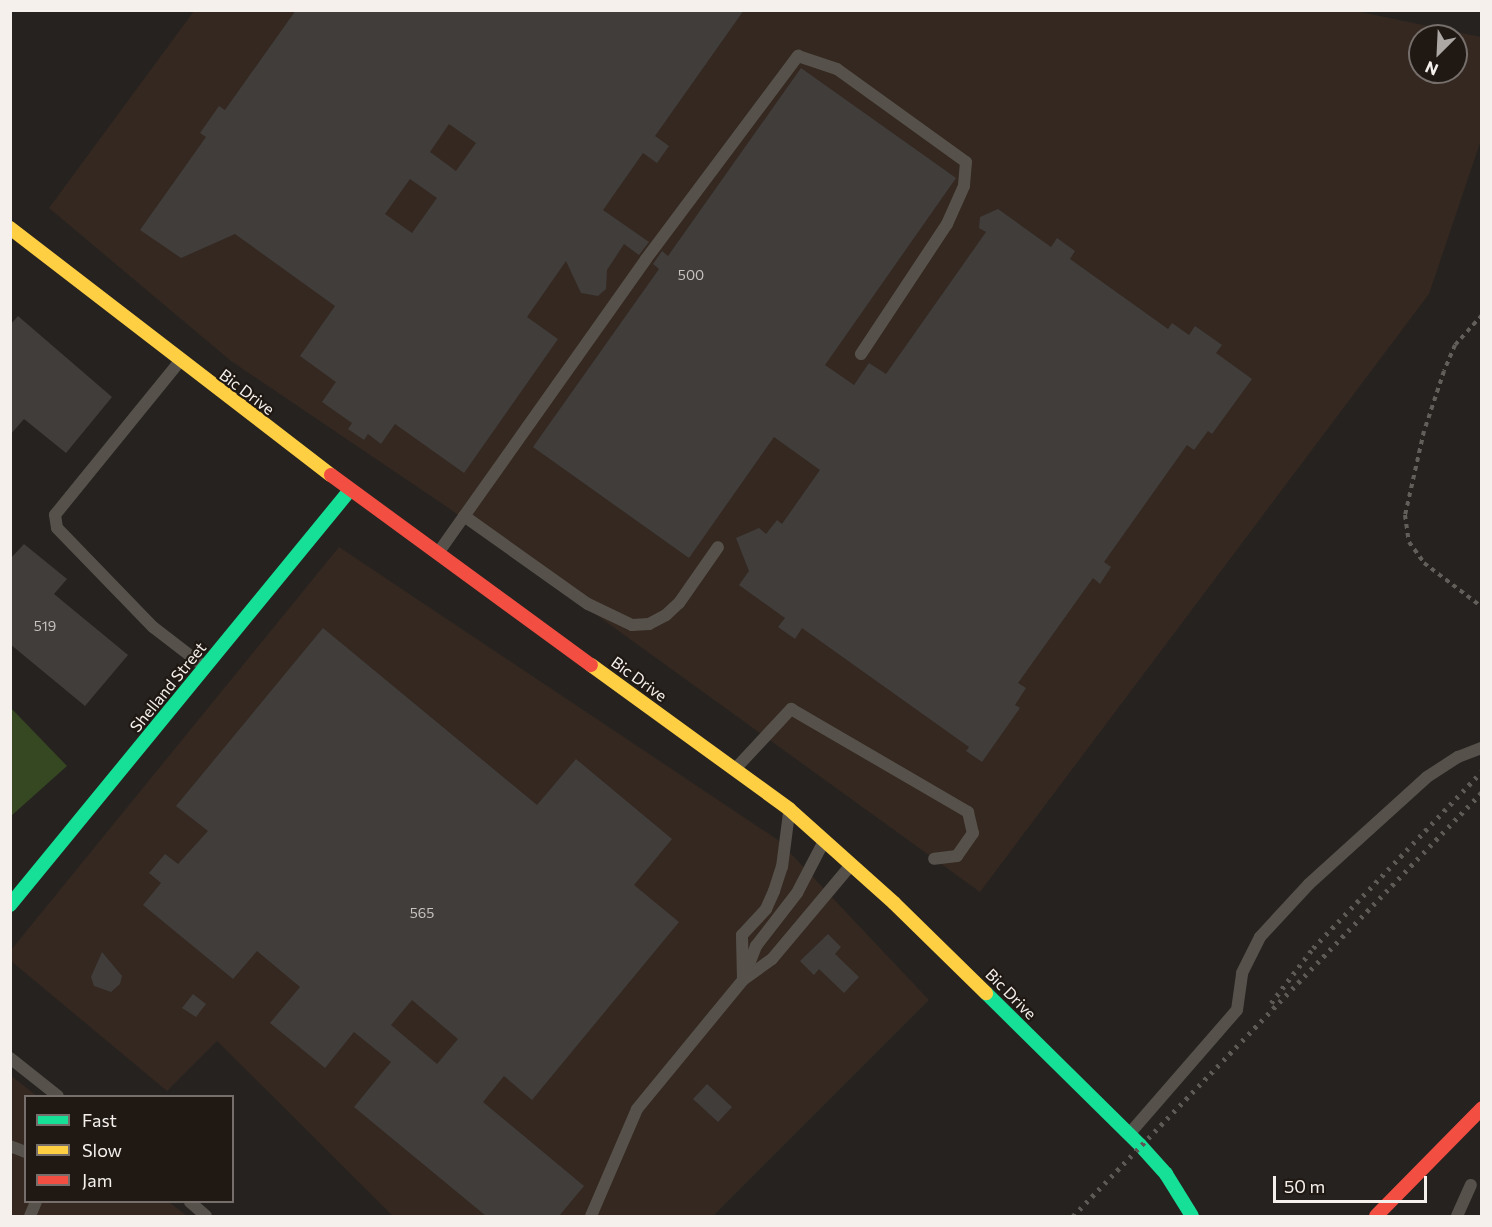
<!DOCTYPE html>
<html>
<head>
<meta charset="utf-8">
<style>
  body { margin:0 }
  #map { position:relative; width:1492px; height:1227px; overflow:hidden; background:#26221f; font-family:Commissioner,sans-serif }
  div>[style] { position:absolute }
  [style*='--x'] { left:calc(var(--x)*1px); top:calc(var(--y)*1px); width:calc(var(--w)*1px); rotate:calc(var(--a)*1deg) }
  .built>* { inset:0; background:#342820 }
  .green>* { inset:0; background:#364822 }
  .building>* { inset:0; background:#403d3b }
  .path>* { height:4px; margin-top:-2px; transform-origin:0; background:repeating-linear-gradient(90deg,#625e59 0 4.5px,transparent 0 9px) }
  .lane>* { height:12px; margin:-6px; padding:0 6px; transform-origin:6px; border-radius:6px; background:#56524b }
  .fast>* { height:14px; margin:-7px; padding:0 7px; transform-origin:7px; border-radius:7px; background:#16e098 }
  .slow>* { height:14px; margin:-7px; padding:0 7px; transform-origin:7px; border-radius:7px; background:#ffcf43 }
  .jam>* { height:14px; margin:-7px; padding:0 7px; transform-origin:7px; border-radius:7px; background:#f24e42 }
  .rail>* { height:4.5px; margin-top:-2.25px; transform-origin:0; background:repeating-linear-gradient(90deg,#5d5954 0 3px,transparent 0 9px) }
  span { translate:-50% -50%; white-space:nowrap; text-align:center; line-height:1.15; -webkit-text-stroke:4.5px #1f1813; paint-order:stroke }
  .number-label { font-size:14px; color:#c8c3c0 }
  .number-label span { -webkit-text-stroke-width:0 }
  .street-label { font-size:16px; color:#f5f0ec }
  .frame { position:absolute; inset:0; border:12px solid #f5f0ec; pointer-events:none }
  .legend { position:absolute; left:24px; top:1095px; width:210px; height:108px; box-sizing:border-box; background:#1f1813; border:2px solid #756e6a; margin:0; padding:8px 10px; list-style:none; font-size:18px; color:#f5f0ec }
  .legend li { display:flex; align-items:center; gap:12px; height:30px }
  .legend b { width:30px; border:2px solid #756e6a }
  .north { position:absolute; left:1408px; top:24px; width:60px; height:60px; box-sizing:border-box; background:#1f1813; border:2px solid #756e6a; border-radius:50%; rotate:204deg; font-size:16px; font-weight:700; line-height:24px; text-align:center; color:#f5f0ec }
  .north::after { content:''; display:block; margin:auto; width:21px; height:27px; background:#ada8a4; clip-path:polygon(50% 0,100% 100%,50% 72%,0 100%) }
  .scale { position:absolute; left:1273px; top:1176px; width:154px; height:27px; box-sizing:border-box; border:3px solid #f5f0ec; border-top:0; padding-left:8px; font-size:18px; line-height:21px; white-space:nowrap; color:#f5f0ec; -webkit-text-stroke:4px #1f1813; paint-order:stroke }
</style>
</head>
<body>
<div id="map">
  <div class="built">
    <div style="clip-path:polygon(evenodd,1351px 10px,1481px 37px,1481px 140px,1429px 294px,980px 892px,447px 507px,231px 361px,49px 208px,194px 11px,1351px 10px,1420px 36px,1456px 36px,1456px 72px,1420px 72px,1420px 36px)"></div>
    <div style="clip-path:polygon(339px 547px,778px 840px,929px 1000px,713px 1216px,393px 1216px,217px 1041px,167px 1091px,11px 961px,11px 950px)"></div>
    <div style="clip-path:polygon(10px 1075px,37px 1096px,26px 1096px,26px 1202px,169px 1202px,187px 1216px,11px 1216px)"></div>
  </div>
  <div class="green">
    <div style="clip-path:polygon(10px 707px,67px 766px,11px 816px,10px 816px)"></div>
  </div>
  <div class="building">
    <div style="clip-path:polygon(evenodd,296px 10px,744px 10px,655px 136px,669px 146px,657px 163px,643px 153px,603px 210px,649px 242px,639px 255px,624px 244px,607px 270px,606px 289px,598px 296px,581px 293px,566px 261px,527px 317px,558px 339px,464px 473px,395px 424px,381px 444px,368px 434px,364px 440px,348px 429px,352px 423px,322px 402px,336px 382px,300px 356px,335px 306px,235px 234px,181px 258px,140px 230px,206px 137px,200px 133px,219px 106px,225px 110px,296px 10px,449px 124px,476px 143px,456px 171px,430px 152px,449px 124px,296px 10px,410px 179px,437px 198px,412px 233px,385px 214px,410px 179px)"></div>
    <div style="clip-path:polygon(801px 68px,956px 178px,825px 365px,854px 385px,869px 363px,886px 374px,986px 232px,979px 228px,980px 217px,998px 209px,1051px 247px,1057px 238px,1075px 251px,1070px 259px,1168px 329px,1172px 323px,1189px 335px,1195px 326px,1222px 345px,1216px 353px,1252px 379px,1212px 434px,1208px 431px,1194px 450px,1187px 445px,1104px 562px,1111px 567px,1100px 584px,1093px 578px,1018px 683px,1026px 688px,1015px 705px,1020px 708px,982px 762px,966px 751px,969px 747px,802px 628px,795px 639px,778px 627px,785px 618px,739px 585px,749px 571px,736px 538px,759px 528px,766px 534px,777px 520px,782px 524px,820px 470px,774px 437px,689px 558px,533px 447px,659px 269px,653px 264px,662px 251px,668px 256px)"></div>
    <div style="clip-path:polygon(18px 316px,112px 397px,66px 453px,24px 419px,10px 435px,10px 325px)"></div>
    <div style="clip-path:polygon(24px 544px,67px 579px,54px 594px,128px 655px,85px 706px,10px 644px,10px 559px)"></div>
    <div style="clip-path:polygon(evenodd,323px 628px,537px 805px,576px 759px,672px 839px,634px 885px,679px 922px,532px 1100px,504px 1076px,483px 1102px,584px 1186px,559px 1216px,486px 1216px,354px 1107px,391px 1062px,354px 1032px,325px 1068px,270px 1023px,300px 987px,257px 951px,233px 979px,143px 905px,161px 883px,149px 873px,165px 854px,178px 864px,208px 831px,176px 806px,323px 628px,412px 1000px,458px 1039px,437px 1064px,391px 1025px,412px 1000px)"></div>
    <div style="clip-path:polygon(828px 934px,841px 947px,835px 954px,859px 977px,844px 993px,819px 969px,814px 975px,800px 961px)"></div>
    <div style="clip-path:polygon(102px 952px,122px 976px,120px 984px,111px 992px,94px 986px,91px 977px)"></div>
    <div style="clip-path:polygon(193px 994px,206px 1004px,196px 1017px,182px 1008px)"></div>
    <div style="clip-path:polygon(707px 1084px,732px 1107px,718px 1122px,693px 1099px)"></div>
  </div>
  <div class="path">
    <div style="--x:1482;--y:315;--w:40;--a:132"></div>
    <div style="--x:1455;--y:345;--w:28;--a:113"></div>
    <div style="--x:1444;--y:371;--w:63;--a:108.4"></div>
    <div style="--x:1424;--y:431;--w:86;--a:102.7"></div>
    <div style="--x:1405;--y:515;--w:27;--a:82"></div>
    <div style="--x:1409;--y:542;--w:26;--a:54"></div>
    <div style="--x:1424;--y:563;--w:73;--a:37.2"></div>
  </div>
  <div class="lane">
    <div style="--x:180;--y:361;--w:198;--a:129.1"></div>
    <div style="--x:55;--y:515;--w:13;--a:81"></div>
    <div style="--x:57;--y:528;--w:138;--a:45.9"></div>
    <div style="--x:153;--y:627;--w:66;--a:37.6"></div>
    <div style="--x:464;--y:516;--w:152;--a:35.4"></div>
    <div style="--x:588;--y:604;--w:49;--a:25.5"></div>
    <div style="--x:632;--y:625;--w:17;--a:-3"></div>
    <div style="--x:649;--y:624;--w:19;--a:-28"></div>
    <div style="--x:666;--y:615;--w:18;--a:-43"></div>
    <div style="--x:679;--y:603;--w:68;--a:-55.1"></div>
    <div style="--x:438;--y:553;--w:360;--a:-54.7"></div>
    <div style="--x:646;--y:259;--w:254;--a:-53.2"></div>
    <div style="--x:798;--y:56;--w:41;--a:18.4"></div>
    <div style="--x:837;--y:69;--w:159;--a:35.8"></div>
    <div style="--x:966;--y:162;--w:24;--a:95"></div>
    <div style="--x:964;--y:186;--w:42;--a:114.1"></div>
    <div style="--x:947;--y:224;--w:156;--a:123.5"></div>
    <div style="--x:736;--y:768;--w:81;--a:-47"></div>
    <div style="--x:791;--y:709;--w:205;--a:30.2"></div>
    <div style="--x:968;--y:812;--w:22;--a:77"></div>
    <div style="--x:973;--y:833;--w:28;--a:125"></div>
    <div style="--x:957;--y:856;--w:23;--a:173"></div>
    <div style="--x:823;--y:843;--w:56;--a:117.5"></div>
    <div style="--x:797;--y:893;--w:67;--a:127.7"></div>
    <div style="--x:756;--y:946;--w:36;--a:111"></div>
    <div style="--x:743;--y:980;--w:36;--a:-36"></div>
    <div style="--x:772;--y:959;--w:123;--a:-50"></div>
    <div style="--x:10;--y:1058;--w:61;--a:38.4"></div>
    <div style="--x:1130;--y:1133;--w:163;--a:-49"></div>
    <div style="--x:1237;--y:1010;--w:37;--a:-82"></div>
    <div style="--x:1242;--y:973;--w:40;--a:-63.4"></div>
    <div style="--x:1260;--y:937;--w:72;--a:-47.2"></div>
    <div style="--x:1309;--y:884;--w:159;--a:-42.2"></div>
    <div style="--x:1427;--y:777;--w:37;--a:-33"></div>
    <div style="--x:1458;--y:757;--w:26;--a:-21"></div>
    <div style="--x:10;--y:1146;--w:17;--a:21"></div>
    <div style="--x:190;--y:1202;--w:21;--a:41"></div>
    <div style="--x:30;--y:1216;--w:15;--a:-67"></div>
    <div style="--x:591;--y:1216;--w:116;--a:-66.7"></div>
    <div style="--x:637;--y:1109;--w:167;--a:-50.6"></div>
    <div style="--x:743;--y:980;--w:45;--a:-91.3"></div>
    <div style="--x:742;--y:935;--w:35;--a:-47"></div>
    <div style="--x:766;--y:909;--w:20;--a:-66"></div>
    <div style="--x:774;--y:891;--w:25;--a:-72"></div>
    <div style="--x:782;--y:867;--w:54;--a:-82.6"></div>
    <div style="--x:1457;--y:1216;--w:34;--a:-66"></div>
  </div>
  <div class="fast">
    <div style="--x:10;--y:905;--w:536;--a:-50.67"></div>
    <div style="--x:986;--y:993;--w:216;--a:44.6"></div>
    <div style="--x:1140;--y:1145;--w:39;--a:48"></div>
    <div style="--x:1166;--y:1174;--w:49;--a:58.2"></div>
  </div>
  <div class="slow">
    <div style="--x:10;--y:228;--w:405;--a:37.6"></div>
    <div style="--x:591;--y:665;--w:245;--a:36"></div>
    <div style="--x:789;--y:809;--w:141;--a:41.8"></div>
    <div style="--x:894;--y:903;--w:129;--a:44.4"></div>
  </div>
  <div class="jam">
    <div style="--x:331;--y:475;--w:322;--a:36.2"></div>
    <div style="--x:1376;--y:1216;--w:151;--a:-45.5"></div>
  </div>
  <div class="rail">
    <div style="--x:1271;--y:1003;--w:69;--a:-52.6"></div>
    <div style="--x:1313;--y:948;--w:245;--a:-46.3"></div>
    <div style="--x:1073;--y:1216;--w:589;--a:-46.03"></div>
  </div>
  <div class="number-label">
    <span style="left:691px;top:275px">500</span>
    <span style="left:45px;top:626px">519</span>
    <span style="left:422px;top:913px">565</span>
  </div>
  <div class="street-label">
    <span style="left:247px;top:392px;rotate:37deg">Bic Drive</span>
    <span style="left:639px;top:679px;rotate:36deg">Bic Drive</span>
    <span style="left:168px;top:687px;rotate:-51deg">Shelland Street</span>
    <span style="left:1011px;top:994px;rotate:45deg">Bic Drive</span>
  </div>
  <div class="frame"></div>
  <ul class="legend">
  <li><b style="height:8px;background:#16e098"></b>Fast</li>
  <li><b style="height:8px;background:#ffcf43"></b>Slow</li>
  <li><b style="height:8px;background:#f24e42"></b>Jam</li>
  </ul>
  <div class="north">N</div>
  <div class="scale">50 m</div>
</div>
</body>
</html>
